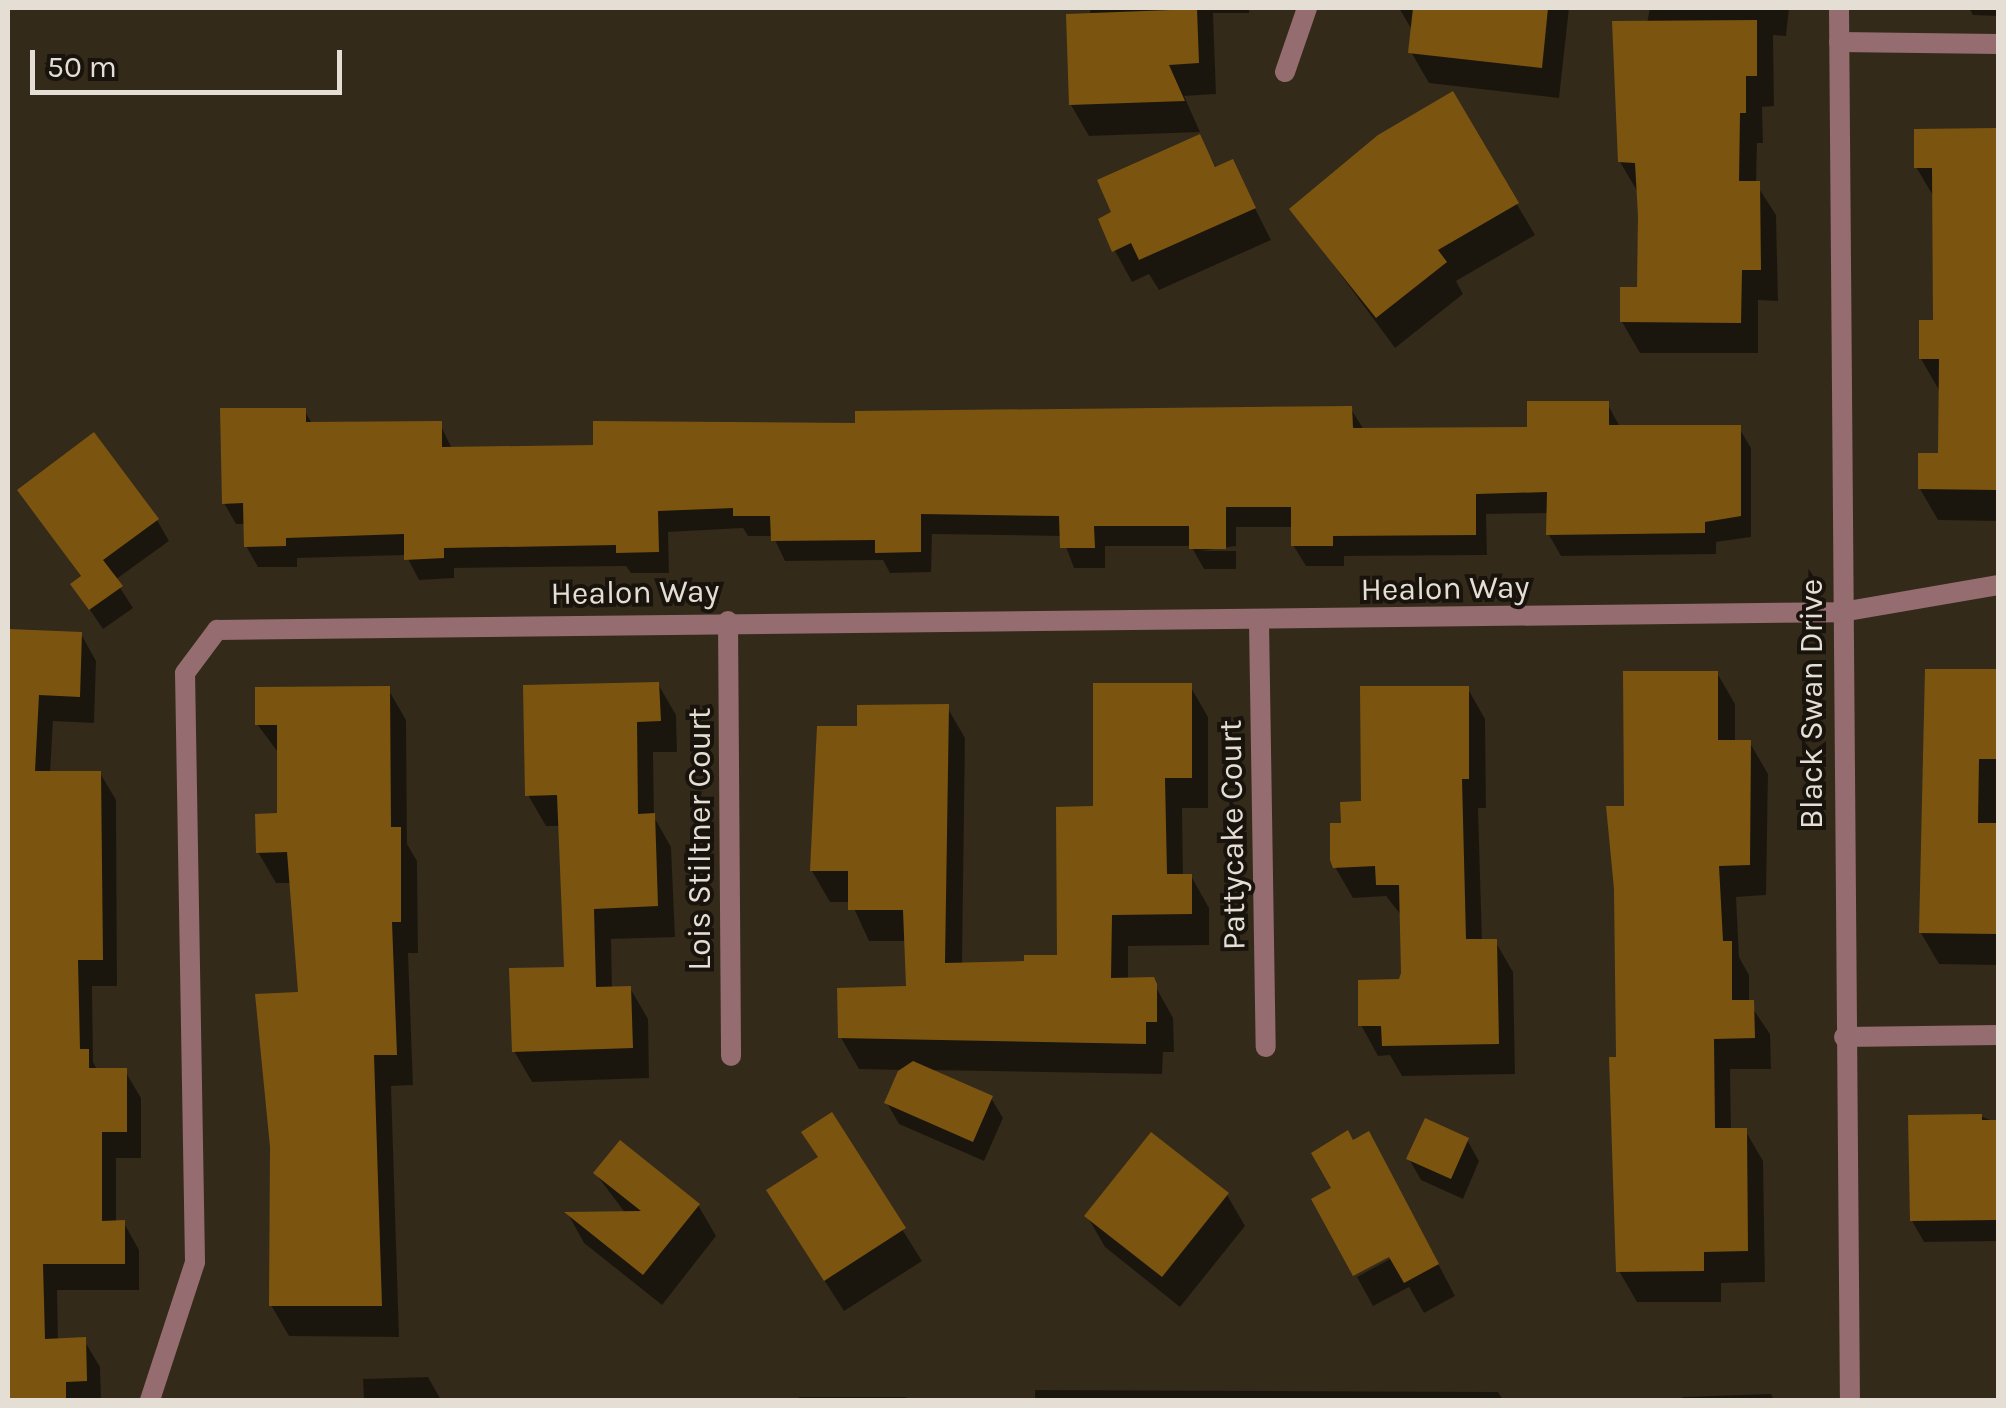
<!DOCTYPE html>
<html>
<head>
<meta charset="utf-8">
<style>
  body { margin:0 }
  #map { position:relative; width:2006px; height:1408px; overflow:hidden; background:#342a1a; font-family:Karla,sans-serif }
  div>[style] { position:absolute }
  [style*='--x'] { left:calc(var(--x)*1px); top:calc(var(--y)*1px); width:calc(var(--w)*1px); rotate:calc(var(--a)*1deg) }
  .shadow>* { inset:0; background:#0007 }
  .building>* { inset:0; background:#7b5510 }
  .minor>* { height:20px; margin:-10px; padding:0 10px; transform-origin:10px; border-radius:10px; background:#956c6f }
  span { translate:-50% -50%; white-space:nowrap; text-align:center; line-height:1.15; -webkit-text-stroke:8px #18130c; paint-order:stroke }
  .street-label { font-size:32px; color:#e5ded4 }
  .frame { position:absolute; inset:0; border:10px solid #e5ded4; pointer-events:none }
  .scale { position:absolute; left:30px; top:50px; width:312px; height:45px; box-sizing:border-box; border:5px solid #e5ded4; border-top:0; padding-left:12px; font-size:30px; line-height:35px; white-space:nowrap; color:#e5ded4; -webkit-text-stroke:8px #18130c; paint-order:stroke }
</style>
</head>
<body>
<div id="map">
  <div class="shadow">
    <div style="clip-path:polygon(1091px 8px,1249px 8px,1249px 13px,1213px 13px,1216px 94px,1184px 96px,1200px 132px,1089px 136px,1071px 105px)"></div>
    <div style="clip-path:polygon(1399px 8px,1569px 8px,1559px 98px,1429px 83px,1411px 52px,1412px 30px)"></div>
    <div style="clip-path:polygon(1650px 8px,1789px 8px,1786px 36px,1773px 35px,1774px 106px,1762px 107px,1763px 143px,1757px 143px,1756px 184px,1776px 215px,1778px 301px,1758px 300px,1758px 353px,1640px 353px,1622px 322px,1639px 290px,1639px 194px,1620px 162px)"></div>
    <div style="clip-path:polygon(1969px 8px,1998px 8px,1998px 16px,1973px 15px)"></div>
    <div style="clip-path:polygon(1452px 94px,1535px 235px,1456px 281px,1463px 294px,1395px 348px,1293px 210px)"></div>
    <div style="clip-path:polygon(1916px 131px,1998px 131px,1998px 521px,1938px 520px,1920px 489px,1940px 455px,1939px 390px,1921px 359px,1935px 322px,1935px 199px,1916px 167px)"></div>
    <div style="clip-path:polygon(1199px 137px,1217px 169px,1232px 163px,1271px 240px,1159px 290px,1149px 274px,1132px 282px,1115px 251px,1114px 213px)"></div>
    <div style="clip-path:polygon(1607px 403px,1620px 427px,1739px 428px,1751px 448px,1751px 537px,1716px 542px,1716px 554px,1561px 556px,1549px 535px,1549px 513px,1486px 514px,1487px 555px,1344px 556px,1344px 566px,1306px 566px,1293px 545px,1293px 527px,1236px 527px,1236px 546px,1200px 551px,1236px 551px,1236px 569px,1204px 569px,1191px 546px,1105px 546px,1105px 568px,1074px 568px,1062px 536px,932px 534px,931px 572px,890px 573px,883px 560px,785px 561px,773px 536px,748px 536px,743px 528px,668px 532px,669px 573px,631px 573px,626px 566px,454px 568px,454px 578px,419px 580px,406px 555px,297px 558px,297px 567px,258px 567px,246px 546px,246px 524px,236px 524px,224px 503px,304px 410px,313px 425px,440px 424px,452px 449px,596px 448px,857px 426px,1351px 409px,1364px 430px,1529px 430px)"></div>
    <div style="clip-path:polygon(20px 491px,157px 520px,169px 541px,115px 580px,133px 608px,103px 629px,73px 585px,82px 578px)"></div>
    <div style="clip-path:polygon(8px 631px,81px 634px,96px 661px,94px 723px,53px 721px,50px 774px,100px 773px,116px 800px,117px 986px,92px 986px,93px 1062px,98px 1071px,125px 1071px,141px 1098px,141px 1158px,116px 1158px,116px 1223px,124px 1223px,139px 1250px,139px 1290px,57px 1290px,58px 1341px,84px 1340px,100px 1367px,101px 1400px,8px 1400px)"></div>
    <div style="clip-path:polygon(1998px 671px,1998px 965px,1939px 964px,1921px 933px,1928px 672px)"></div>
    <div style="clip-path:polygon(1717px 673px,1735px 704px,1735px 743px,1750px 743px,1768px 774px,1766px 895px,1736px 897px,1739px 957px,1749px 975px,1749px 1003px,1770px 1034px,1771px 1069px,1730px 1069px,1731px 1130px,1745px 1130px,1763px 1161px,1765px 1282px,1721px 1283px,1721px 1302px,1637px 1302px,1619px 1271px,1626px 808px)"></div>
    <div style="clip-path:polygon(658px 684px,676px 715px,677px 752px,653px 752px,654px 817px,671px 847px,675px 937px,611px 939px,612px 989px,630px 988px,648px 1019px,649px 1078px,532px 1082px,514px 1051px,567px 969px,561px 826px,546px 826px,528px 795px)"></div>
    <div style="clip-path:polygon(1190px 686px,1208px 717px,1208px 808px,1182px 808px,1183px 877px,1191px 876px,1209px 908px,1209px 945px,1128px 946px,1128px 980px,1152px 980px,1173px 1018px,1174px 1052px,1163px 1052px,1162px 1074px,927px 1070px,991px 1098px,1003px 1118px,984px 1161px,899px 1124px,887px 1103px,901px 1070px,859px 1069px,841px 1038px,909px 988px,906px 941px,869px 941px,851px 902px,830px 902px,812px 871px,860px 729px,947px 707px,965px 738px,962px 965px,1027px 963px,1059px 958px,1095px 809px)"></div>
    <div style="clip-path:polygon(388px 689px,406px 720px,407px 844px,417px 861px,418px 953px,408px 953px,413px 1085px,391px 1086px,399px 1337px,289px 1336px,271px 1305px,301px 995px,292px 883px,276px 883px,258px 852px,280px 816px,280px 755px,257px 724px)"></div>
    <div style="clip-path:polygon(1468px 689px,1485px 719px,1486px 808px,1478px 808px,1482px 942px,1495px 941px,1513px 972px,1515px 1074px,1402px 1076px,1390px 1055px,1378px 1056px,1361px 1025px,1401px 982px,1401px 915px,1386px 896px,1353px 898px,1335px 867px,1343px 825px)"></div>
    <div style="clip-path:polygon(831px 1116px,922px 1261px,844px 1311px,787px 1222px,819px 1159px)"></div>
    <div style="clip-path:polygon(1980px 1116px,1998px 1123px,1998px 1241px,1924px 1242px,1912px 1221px)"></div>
    <div style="clip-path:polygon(1467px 1140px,1479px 1161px,1463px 1199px,1421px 1180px,1409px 1159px)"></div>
    <div style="clip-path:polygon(1386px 1165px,1455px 1296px,1424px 1313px,1409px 1287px,1373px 1306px,1357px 1277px,1401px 1253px,1334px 1189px)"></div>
    <div style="clip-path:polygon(596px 1174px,698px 1205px,716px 1236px,662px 1305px,584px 1243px,568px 1214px,626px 1214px)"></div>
    <div style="clip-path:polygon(1227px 1195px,1245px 1226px,1180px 1307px,1105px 1247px,1087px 1216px)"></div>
    <div style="clip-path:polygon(428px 1377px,441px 1400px,364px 1400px,363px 1379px)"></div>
    <div style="clip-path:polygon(1035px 1390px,1498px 1392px,1503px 1400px,1035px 1400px)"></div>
    <div style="clip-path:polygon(1771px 1394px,1774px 1400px,1683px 1400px,1682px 1397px)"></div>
    <div style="clip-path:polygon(799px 1397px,906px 1397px,908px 1400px,799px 1400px)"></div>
  </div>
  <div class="building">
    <div style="clip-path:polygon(1413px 8px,1548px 8px,1542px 68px,1408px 53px)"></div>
    <div style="clip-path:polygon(1197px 9px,1199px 63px,1169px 65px,1185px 101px,1069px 105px,1066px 14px)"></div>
    <div style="clip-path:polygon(1757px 20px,1757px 76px,1746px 76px,1746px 113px,1740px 113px,1739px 181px,1760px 181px,1761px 270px,1742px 270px,1741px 323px,1620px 322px,1620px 287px,1637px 287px,1638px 216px,1635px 163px,1618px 162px,1612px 21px)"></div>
    <div style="clip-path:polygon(1453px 91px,1519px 203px,1438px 250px,1447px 262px,1376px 318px,1289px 209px,1378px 135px)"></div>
    <div style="clip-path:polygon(1998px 128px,1998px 490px,1918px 489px,1918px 453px,1938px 453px,1939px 359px,1919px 359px,1919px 320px,1933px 320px,1932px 168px,1914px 168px,1914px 129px)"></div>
    <div style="clip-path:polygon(1200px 134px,1215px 167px,1233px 159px,1256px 208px,1139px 260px,1131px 243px,1112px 252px,1098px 219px,1111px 212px,1097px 180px)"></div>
    <div style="clip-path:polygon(1527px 401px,1609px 401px,1609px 425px,1741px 425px,1741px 516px,1705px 522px,1705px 533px,1546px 535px,1547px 492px,1476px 494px,1476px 535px,1333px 536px,1333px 546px,1291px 546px,1291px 507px,1226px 507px,1226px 549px,1189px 549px,1189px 526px,1094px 526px,1095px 548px,1060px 548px,1059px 516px,921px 514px,921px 552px,875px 553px,875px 540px,771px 541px,770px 516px,733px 516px,733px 508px,658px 511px,659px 552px,616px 553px,616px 545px,444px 548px,444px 558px,404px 560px,404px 534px,286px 538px,286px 546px,244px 547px,243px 503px,222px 504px,220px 408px,306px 408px,306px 422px,442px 421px,442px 447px,593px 445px,593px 421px,855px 423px,855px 411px,1352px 406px,1353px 428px,1527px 427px)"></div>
    <div style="clip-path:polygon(94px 432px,159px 519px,103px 560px,123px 586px,89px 610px,70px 584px,81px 576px,17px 490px)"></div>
    <div style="clip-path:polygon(8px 629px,82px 632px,80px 697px,39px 695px,35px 771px,101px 771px,103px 960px,78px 960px,80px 1049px,89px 1049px,89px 1068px,127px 1068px,127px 1132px,102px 1132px,102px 1221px,125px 1220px,125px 1264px,43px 1264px,45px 1339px,86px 1337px,87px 1381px,66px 1382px,66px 1400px,8px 1400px)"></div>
    <div style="clip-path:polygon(1925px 669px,1998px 669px,1998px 759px,1979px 759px,1978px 823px,1998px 823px,1998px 934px,1919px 933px)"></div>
    <div style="clip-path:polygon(1623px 671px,1718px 671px,1718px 740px,1751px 740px,1750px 865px,1719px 866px,1723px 941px,1732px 941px,1732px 1000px,1754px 1000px,1755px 1038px,1714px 1039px,1715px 1128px,1747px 1128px,1748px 1251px,1704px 1252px,1704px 1271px,1616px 1272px,1609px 1057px,1616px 1057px,1614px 889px,1606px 806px,1624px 806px)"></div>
    <div style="clip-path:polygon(659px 682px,661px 721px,637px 722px,638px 814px,655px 813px,658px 906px,594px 909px,596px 987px,631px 986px,633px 1048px,512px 1052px,509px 968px,564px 967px,557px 795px,525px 796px,523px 685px)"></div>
    <div style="clip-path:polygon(1093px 683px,1192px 683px,1192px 778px,1165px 778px,1167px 874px,1192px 874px,1192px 914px,1112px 915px,1111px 978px,1154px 977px,1157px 984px,1157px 1022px,1146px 1022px,1146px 1044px,838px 1038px,837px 988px,906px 986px,903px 910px,848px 910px,848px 871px,810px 871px,817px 726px,857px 726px,857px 705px,949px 704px,945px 963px,1024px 961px,1024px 955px,1057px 955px,1056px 807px,1093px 806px)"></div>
    <div style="clip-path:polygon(390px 686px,391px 827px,401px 827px,401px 922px,392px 922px,397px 1055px,374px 1055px,382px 1306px,269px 1306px,270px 1147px,255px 994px,298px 992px,287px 852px,256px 853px,255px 814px,277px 813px,277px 725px,255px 725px,255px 687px)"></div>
    <div style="clip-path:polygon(1360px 686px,1469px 686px,1469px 779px,1462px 779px,1466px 939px,1497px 939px,1499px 1044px,1382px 1046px,1381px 1026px,1358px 1026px,1358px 980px,1399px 979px,1401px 973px,1399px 885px,1376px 885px,1375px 866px,1333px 868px,1330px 860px,1330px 823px,1341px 823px,1340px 802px,1361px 801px)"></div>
    <div style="clip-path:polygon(913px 1061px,993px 1096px,973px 1142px,884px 1103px,898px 1071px)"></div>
    <div style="clip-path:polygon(832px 1112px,906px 1228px,824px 1281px,766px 1190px,818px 1157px,801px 1132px)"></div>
    <div style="clip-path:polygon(1982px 1114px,1982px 1120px,1998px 1120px,1998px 1220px,1910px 1221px,1908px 1115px)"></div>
    <div style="clip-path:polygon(1425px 1118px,1469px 1138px,1451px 1179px,1406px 1159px)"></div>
    <div style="clip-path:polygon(1348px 1130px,1353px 1140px,1369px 1131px,1439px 1264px,1404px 1283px,1389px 1257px,1353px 1276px,1311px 1199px,1331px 1188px,1311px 1153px)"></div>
    <div style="clip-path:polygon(1151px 1132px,1229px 1193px,1162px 1277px,1084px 1216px)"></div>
    <div style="clip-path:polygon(620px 1140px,700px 1204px,643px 1275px,564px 1212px,641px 1211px,593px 1173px)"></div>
  </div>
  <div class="minor">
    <div style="--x:1839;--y:8;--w:1392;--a:89.55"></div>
    <div style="--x:1839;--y:42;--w:159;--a:0.7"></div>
    <div style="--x:1285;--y:72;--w:68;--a:-71"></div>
    <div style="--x:728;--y:621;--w:435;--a:89.6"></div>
    <div style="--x:1259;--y:622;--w:425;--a:89.1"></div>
    <div style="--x:1844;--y:1037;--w:154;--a:-0.7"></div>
    <div style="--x:150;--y:1400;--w:145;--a:-71.9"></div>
    <div style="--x:195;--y:1262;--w:589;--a:-90.97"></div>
    <div style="--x:185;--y:673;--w:54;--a:-53.3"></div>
    <div style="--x:217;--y:630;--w:1625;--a:-0.63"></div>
    <div style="--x:1842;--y:612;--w:158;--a:-9.8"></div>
  </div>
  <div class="street-label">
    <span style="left:1445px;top:589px;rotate:-1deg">Healon Way</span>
    <span style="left:635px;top:593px;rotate:-1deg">Healon Way</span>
    <span style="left:1812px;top:704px;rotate:-90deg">Black Swan Drive</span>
    <span style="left:1233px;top:835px;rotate:-91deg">Pattycake Court</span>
    <span style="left:700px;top:839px;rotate:-90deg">Lois Stiltner Court</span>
  </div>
  <div class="frame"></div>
  <div class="scale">50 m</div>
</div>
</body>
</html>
